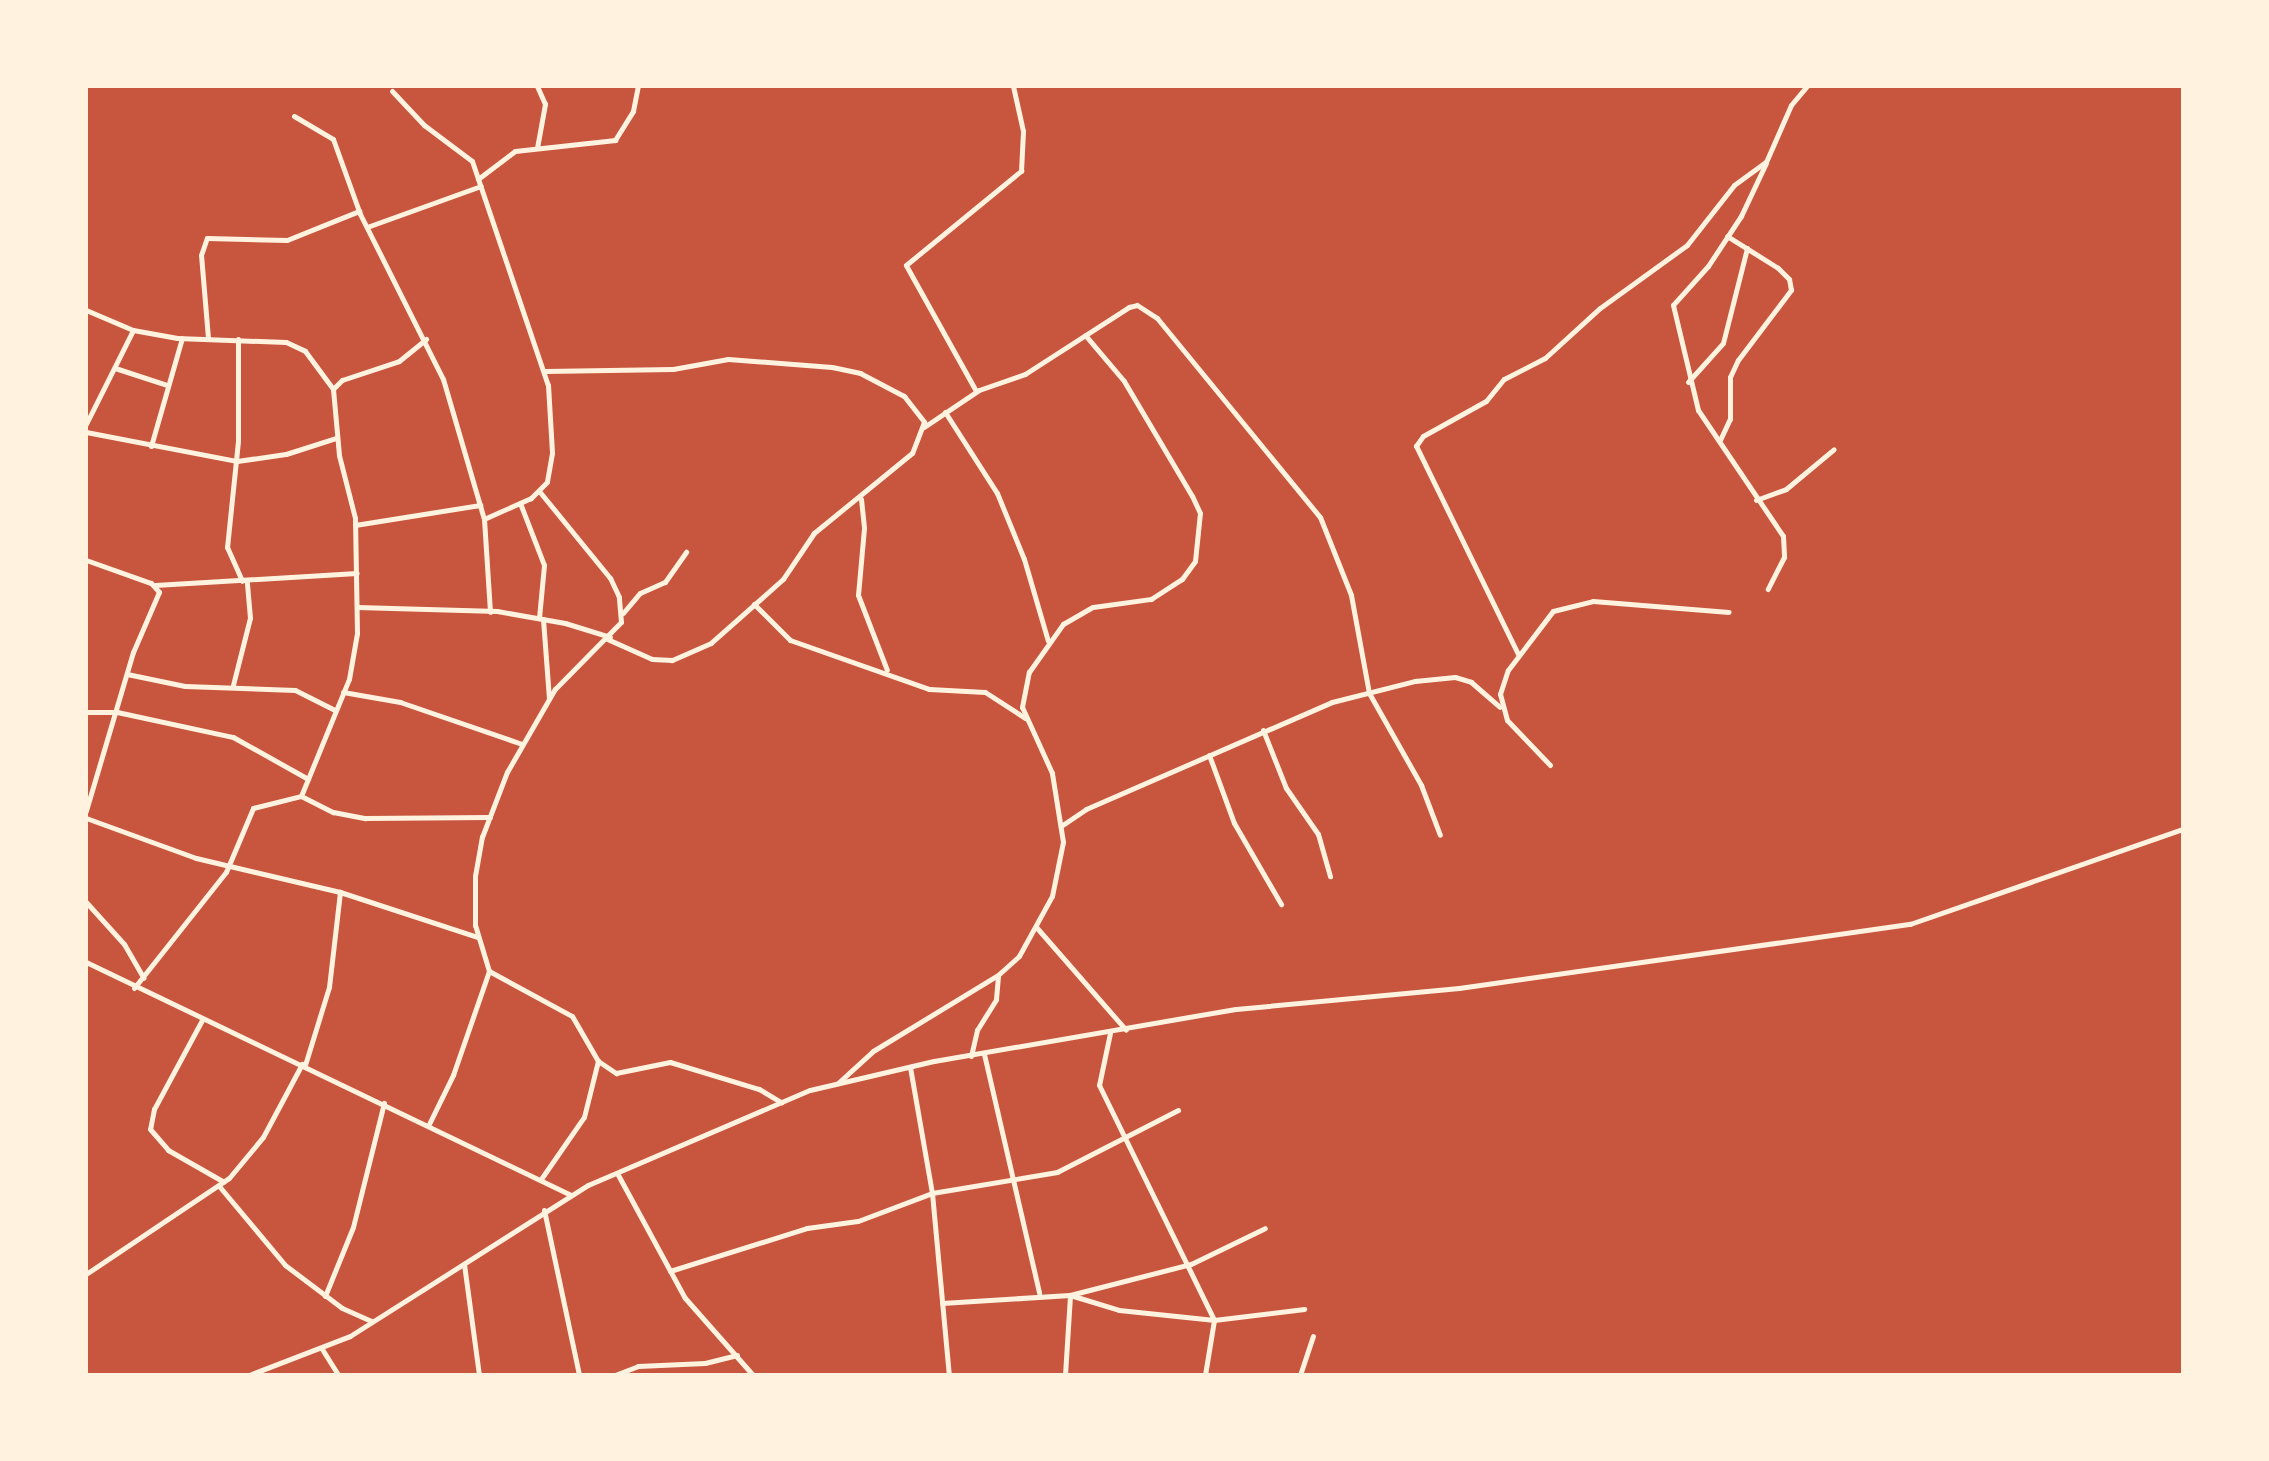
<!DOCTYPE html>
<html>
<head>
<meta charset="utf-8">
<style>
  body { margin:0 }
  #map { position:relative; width:2269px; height:1461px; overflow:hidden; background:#c8553d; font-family:"Nunito Sans",sans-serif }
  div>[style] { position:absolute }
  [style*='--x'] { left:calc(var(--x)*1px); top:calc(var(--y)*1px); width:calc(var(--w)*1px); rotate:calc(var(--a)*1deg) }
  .minor>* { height:5px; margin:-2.5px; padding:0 2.5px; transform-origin:2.5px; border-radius:2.5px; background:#fff3e0 }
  span { translate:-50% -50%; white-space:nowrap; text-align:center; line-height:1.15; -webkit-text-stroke:7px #fff3e0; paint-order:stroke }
  .frame { position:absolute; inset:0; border:88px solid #fff3e0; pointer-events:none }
</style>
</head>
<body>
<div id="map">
  <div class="minor">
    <div style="--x:392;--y:91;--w:47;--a:46.7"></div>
    <div style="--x:424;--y:125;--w:60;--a:36.9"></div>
    <div style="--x:472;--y:161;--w:237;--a:71.3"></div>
    <div style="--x:548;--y:385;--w:68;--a:86.6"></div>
    <div style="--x:552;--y:453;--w:29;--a:100"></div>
    <div style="--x:547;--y:482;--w:23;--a:135"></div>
    <div style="--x:531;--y:498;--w:51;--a:155.9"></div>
    <div style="--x:294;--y:116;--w:45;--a:30.5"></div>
    <div style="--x:333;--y:139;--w:80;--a:70.2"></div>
    <div style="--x:360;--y:214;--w:185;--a:63.3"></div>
    <div style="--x:443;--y:379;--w:146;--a:73.7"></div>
    <div style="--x:484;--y:519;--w:93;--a:86.3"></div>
    <div style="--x:537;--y:148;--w:45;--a:-79.7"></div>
    <div style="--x:545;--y:104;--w:20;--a:-114"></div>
    <div style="--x:1766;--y:163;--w:59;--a:115.3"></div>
    <div style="--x:1741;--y:216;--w:60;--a:123.4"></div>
    <div style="--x:1708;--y:266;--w:52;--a:131.9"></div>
    <div style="--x:1673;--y:305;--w:108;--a:76.6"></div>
    <div style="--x:1698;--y:410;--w:152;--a:56"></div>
    <div style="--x:1783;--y:536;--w:21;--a:87"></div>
    <div style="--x:1784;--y:557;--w:36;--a:117"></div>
    <div style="--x:478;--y:179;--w:46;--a:-37.1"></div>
    <div style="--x:515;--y:151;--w:101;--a:-6.3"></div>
    <div style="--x:615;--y:140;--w:34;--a:-58"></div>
    <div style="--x:633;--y:111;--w:25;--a:-79"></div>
    <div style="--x:367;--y:227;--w:121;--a:-19.8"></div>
    <div style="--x:86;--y:310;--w:51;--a:23.1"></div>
    <div style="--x:133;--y:330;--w:45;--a:10.3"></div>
    <div style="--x:177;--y:338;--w:109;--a:2.1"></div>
    <div style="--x:286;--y:342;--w:21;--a:25"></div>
    <div style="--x:305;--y:351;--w:47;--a:53.6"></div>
    <div style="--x:208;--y:338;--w:83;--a:-94.8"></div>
    <div style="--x:201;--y:255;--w:18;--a:-71"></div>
    <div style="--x:207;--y:238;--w:80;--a:1.4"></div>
    <div style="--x:287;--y:240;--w:78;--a:-21.9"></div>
    <div style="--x:238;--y:339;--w:102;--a:90"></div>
    <div style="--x:238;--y:441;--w:107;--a:95.9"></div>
    <div style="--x:227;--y:547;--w:37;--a:66"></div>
    <div style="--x:115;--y:368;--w:55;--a:18.1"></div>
    <div style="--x:545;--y:371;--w:128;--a:-0.9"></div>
    <div style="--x:673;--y:369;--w:56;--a:-10.3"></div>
    <div style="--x:728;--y:359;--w:104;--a:4.4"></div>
    <div style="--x:832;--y:367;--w:29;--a:12"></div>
    <div style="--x:860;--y:373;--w:50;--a:27.6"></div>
    <div style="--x:904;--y:396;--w:33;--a:52"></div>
    <div style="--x:924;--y:422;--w:33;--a:111"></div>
    <div style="--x:912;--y:453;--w:127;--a:140.8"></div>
    <div style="--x:814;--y:533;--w:55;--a:124"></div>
    <div style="--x:783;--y:579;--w:96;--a:138.4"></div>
    <div style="--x:711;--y:643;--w:43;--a:156.4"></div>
    <div style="--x:672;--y:660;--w:20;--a:-177"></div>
    <div style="--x:652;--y:659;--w:49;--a:-156"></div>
    <div style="--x:1688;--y:382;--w:52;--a:-48.1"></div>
    <div style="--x:1723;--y:343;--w:98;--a:-75.8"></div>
    <div style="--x:976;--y:391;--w:144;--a:-119.1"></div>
    <div style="--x:906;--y:265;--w:149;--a:-39.3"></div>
    <div style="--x:1021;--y:171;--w:40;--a:-87.1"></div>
    <div style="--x:1023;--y:131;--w:46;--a:-102.5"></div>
    <div style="--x:945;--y:412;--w:96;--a:57.3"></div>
    <div style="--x:997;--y:493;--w:71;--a:67.8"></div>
    <div style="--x:1024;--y:559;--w:85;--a:73.7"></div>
    <div style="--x:86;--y:424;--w:105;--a:-63.4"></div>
    <div style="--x:924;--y:427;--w:66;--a:-33.9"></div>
    <div style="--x:979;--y:390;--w:49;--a:-19.2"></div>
    <div style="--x:1025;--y:374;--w:124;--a:-32.8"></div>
    <div style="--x:1129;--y:307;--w:8;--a:-14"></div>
    <div style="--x:1137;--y:305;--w:24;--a:33"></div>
    <div style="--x:1157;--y:318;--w:257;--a:50.7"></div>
    <div style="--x:1320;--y:517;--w:84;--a:68.3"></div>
    <div style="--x:1351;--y:595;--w:100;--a:79.6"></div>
    <div style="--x:1369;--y:693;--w:106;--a:60.5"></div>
    <div style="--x:1421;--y:785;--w:53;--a:69.2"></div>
    <div style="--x:86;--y:432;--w:154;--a:10.9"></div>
    <div style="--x:237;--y:461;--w:49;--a:-8.1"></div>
    <div style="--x:286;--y:454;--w:52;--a:-17.7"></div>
    <div style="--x:1720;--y:440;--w:23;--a:-65"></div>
    <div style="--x:1730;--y:419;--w:42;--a:-90"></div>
    <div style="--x:1730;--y:377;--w:19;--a:-65"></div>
    <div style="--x:1738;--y:360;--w:88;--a:-52.9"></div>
    <div style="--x:1791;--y:290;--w:11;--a:-100"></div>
    <div style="--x:1789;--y:279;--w:16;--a:-135"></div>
    <div style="--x:1778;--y:268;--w:60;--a:-147.9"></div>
    <div style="--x:151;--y:446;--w:112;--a:-74"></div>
    <div style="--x:861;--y:499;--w:29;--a:84"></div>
    <div style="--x:864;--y:528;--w:67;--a:95.1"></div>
    <div style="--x:858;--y:595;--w:80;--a:68.9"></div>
    <div style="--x:1756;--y:500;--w:32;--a:-20"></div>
    <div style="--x:1786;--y:489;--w:62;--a:-39.8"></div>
    <div style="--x:520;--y:503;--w:66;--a:68.8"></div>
    <div style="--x:544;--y:565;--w:53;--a:95.4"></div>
    <div style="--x:355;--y:525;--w:127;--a:-9.1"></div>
    <div style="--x:86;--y:560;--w:69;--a:19.5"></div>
    <div style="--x:151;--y:583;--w:12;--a:48"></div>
    <div style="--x:159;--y:592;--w:65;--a:113.4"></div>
    <div style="--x:133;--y:652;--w:166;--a:106.5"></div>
    <div style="--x:155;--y:585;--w:202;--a:-3.4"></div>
    <div style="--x:754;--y:604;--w:51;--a:45"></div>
    <div style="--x:790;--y:640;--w:147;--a:19.4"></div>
    <div style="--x:929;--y:689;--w:56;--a:3.1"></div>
    <div style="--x:985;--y:692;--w:48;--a:33"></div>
    <div style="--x:357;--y:607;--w:140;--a:1.6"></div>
    <div style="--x:497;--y:611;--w:69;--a:10"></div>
    <div style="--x:565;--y:623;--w:47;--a:17.3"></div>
    <div style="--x:623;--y:613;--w:26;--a:-50"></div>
    <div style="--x:640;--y:593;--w:27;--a:-24"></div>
    <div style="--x:665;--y:582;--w:37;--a:-55"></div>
    <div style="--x:543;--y:619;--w:79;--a:85.7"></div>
    <div style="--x:1518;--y:654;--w:232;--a:-116.1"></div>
    <div style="--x:1416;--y:446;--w:12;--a:-55"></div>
    <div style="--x:1423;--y:436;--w:72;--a:-29.1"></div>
    <div style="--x:1486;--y:401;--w:28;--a:-51"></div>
    <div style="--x:1504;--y:379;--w:46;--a:-27.1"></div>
    <div style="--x:1545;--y:358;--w:74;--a:-42.3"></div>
    <div style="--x:1600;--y:308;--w:107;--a:-35.9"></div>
    <div style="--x:1687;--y:245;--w:76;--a:-51.9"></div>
    <div style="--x:1734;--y:185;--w:39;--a:-36"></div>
    <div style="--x:1766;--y:162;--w:62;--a:-66.3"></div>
    <div style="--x:1791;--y:105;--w:25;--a:-50"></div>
    <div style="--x:127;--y:674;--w:59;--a:11.7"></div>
    <div style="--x:185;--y:686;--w:110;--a:2.1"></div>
    <div style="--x:295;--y:690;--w:45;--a:26.6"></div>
    <div style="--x:233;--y:685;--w:69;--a:-75.8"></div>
    <div style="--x:250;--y:618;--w:38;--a:-95"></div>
    <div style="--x:343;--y:692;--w:58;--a:10"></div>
    <div style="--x:400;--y:702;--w:129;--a:19"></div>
    <div style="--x:86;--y:712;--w:31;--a:0"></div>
    <div style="--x:117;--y:712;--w:119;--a:12.2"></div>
    <div style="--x:233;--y:737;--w:86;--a:29.2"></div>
    <div style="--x:1263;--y:730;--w:62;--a:68.4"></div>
    <div style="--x:1286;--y:788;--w:56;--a:55.2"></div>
    <div style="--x:1318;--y:834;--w:44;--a:74.1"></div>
    <div style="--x:1209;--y:755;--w:72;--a:69.8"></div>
    <div style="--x:1234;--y:823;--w:94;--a:59.9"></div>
    <div style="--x:1550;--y:765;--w:62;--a:-133.7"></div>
    <div style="--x:1507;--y:720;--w:27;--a:-105"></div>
    <div style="--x:1500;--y:694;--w:25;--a:-72"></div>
    <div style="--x:1508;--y:670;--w:74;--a:-52.7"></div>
    <div style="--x:1553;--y:611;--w:41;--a:-14"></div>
    <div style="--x:1593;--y:601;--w:136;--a:4.6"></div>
    <div style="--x:301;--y:796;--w:36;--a:27"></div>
    <div style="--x:333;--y:812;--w:33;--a:11"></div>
    <div style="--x:365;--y:818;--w:125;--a:-0.5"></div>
    <div style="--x:86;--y:818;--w:117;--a:20"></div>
    <div style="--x:196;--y:858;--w:148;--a:13.3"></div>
    <div style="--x:340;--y:892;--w:145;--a:18.1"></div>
    <div style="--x:1061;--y:826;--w:30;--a:-34"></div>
    <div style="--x:1086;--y:809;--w:268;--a:-23.5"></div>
    <div style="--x:1332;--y:702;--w:86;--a:-14.2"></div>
    <div style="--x:1415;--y:681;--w:40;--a:-5.7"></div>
    <div style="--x:1455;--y:677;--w:17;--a:17"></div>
    <div style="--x:1471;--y:682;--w:38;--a:41"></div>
    <div style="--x:86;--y:902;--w:57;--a:47.9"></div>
    <div style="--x:124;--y:944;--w:39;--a:60"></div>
    <div style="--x:1037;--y:928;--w:135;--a:48.9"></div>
    <div style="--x:86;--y:962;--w:538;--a:25.66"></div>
    <div style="--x:489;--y:971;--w:94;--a:28.5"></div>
    <div style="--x:572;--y:1016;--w:52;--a:60"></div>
    <div style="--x:598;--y:1061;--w:22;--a:34"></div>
    <div style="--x:616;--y:1073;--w:55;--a:-11.5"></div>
    <div style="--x:670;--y:1062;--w:93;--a:16.9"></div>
    <div style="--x:759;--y:1089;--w:26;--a:31"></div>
    <div style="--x:134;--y:988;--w:148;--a:-51.6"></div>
    <div style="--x:226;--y:872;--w:69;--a:-67.1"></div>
    <div style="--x:253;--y:808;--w:49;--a:-14"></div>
    <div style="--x:301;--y:796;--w:126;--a:-67.7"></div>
    <div style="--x:349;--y:679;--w:47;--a:-80.1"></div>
    <div style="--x:357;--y:633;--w:115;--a:-91"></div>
    <div style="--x:355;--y:518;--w:65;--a:-104.3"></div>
    <div style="--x:339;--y:455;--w:66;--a:-95.2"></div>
    <div style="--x:333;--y:389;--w:13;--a:-45"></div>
    <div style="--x:342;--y:380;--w:60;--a:-18.4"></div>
    <div style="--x:399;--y:361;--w:35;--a:-39"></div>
    <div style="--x:202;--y:1020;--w:101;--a:118.3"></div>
    <div style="--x:154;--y:1109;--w:20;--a:101"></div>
    <div style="--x:150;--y:1129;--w:28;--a:49"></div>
    <div style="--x:168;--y:1150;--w:64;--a:29.7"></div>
    <div style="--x:1110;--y:1033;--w:53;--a:101.9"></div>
    <div style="--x:1099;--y:1085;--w:262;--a:63.9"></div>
    <div style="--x:1214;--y:1320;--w:56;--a:99.3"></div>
    <div style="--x:984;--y:1054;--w:245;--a:77"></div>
    <div style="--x:971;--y:1056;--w:27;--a:-77"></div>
    <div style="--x:977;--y:1030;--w:36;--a:-58"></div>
    <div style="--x:996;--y:999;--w:23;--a:-85"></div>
    <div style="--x:305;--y:1065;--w:82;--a:-72.9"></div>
    <div style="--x:329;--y:987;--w:96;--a:-83.4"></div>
    <div style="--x:910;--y:1067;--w:128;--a:80.1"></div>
    <div style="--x:932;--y:1193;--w:183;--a:84.7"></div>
    <div style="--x:838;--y:1083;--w:47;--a:-42.4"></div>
    <div style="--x:873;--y:1051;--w:146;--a:-31.3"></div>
    <div style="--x:998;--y:975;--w:28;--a:-42"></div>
    <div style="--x:1019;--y:956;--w:68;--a:-61.2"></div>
    <div style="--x:1052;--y:896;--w:55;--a:-78.5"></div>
    <div style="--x:1063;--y:842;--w:70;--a:-99.1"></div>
    <div style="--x:1052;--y:773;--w:72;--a:-114.4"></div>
    <div style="--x:1022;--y:707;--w:36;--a:-79"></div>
    <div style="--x:1029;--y:672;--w:59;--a:-54.7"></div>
    <div style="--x:1063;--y:624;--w:34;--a:-30"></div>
    <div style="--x:1093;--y:607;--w:59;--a:-7.9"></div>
    <div style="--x:1151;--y:599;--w:37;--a:-33"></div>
    <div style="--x:1182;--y:579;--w:22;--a:-54"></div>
    <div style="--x:1195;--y:561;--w:48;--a:-84.1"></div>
    <div style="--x:1200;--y:513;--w:19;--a:-115"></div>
    <div style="--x:1192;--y:496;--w:134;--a:-120.6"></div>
    <div style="--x:1124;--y:381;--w:60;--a:-130.3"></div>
    <div style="--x:429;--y:1124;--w:55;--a:-63.9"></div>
    <div style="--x:453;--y:1075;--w:110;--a:-70.9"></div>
    <div style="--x:489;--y:971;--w:48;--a:-106.9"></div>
    <div style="--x:475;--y:925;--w:49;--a:-90"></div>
    <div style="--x:475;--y:876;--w:40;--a:-80"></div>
    <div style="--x:482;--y:837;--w:70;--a:-69"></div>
    <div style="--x:507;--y:772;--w:96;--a:-60"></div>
    <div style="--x:555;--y:689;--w:94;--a:-45.4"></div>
    <div style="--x:621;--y:622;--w:25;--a:-95"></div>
    <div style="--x:619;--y:597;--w:21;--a:-115"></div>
    <div style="--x:610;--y:578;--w:112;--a:-129.2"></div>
    <div style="--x:617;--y:1173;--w:142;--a:61.5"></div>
    <div style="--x:685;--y:1298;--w:103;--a:48.6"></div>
    <div style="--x:541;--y:1179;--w:75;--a:-55.3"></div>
    <div style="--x:584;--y:1117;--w:58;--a:-76"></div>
    <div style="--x:219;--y:1186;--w:103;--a:50.1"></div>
    <div style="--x:285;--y:1265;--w:71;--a:37"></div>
    <div style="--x:342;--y:1308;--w:32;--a:24"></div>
    <div style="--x:544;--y:1210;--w:169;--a:78"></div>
    <div style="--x:464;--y:1264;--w:112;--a:82.3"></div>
    <div style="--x:670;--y:1271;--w:144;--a:-17.4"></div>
    <div style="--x:807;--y:1228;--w:51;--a:-7.8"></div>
    <div style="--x:858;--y:1221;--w:79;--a:-20.7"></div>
    <div style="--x:932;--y:1193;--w:127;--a:-9.5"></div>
    <div style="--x:1057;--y:1172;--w:136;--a:-27.1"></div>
    <div style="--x:86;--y:1274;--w:172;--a:-33.9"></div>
    <div style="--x:229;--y:1178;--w:53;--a:-50.3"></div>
    <div style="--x:263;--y:1137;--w:83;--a:-61.9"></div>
    <div style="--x:325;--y:1296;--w:74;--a:-67.9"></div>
    <div style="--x:353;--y:1227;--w:128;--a:-76"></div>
    <div style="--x:942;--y:1303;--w:128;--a:-3.6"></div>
    <div style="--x:1070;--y:1295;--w:125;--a:-14.4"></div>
    <div style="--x:1191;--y:1264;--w:82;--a:-25.9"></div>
    <div style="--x:322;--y:1349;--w:31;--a:58"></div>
    <div style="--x:249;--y:1375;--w:108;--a:-21.1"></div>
    <div style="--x:350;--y:1336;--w:282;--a:-32.4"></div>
    <div style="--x:588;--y:1185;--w:241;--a:-23.2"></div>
    <div style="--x:810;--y:1090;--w:127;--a:-13.2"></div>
    <div style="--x:934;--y:1061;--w:306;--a:-9.8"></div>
    <div style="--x:1236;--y:1009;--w:224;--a:-5.4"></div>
    <div style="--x:1459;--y:988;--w:456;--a:-8.1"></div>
    <div style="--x:1910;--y:924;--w:289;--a:-19.2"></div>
    <div style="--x:615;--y:1375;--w:25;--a:-21"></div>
    <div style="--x:638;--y:1366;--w:67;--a:-2.6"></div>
    <div style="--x:705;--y:1363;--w:33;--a:-14"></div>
    <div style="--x:1065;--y:1375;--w:80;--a:-86.4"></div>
    <div style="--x:1070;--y:1295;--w:51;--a:17"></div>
    <div style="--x:1119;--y:1310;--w:96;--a:6"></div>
    <div style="--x:1214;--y:1320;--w:91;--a:-7"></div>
    <div style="--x:1300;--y:1375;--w:41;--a:-71.6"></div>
  </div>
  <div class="frame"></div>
</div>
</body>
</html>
